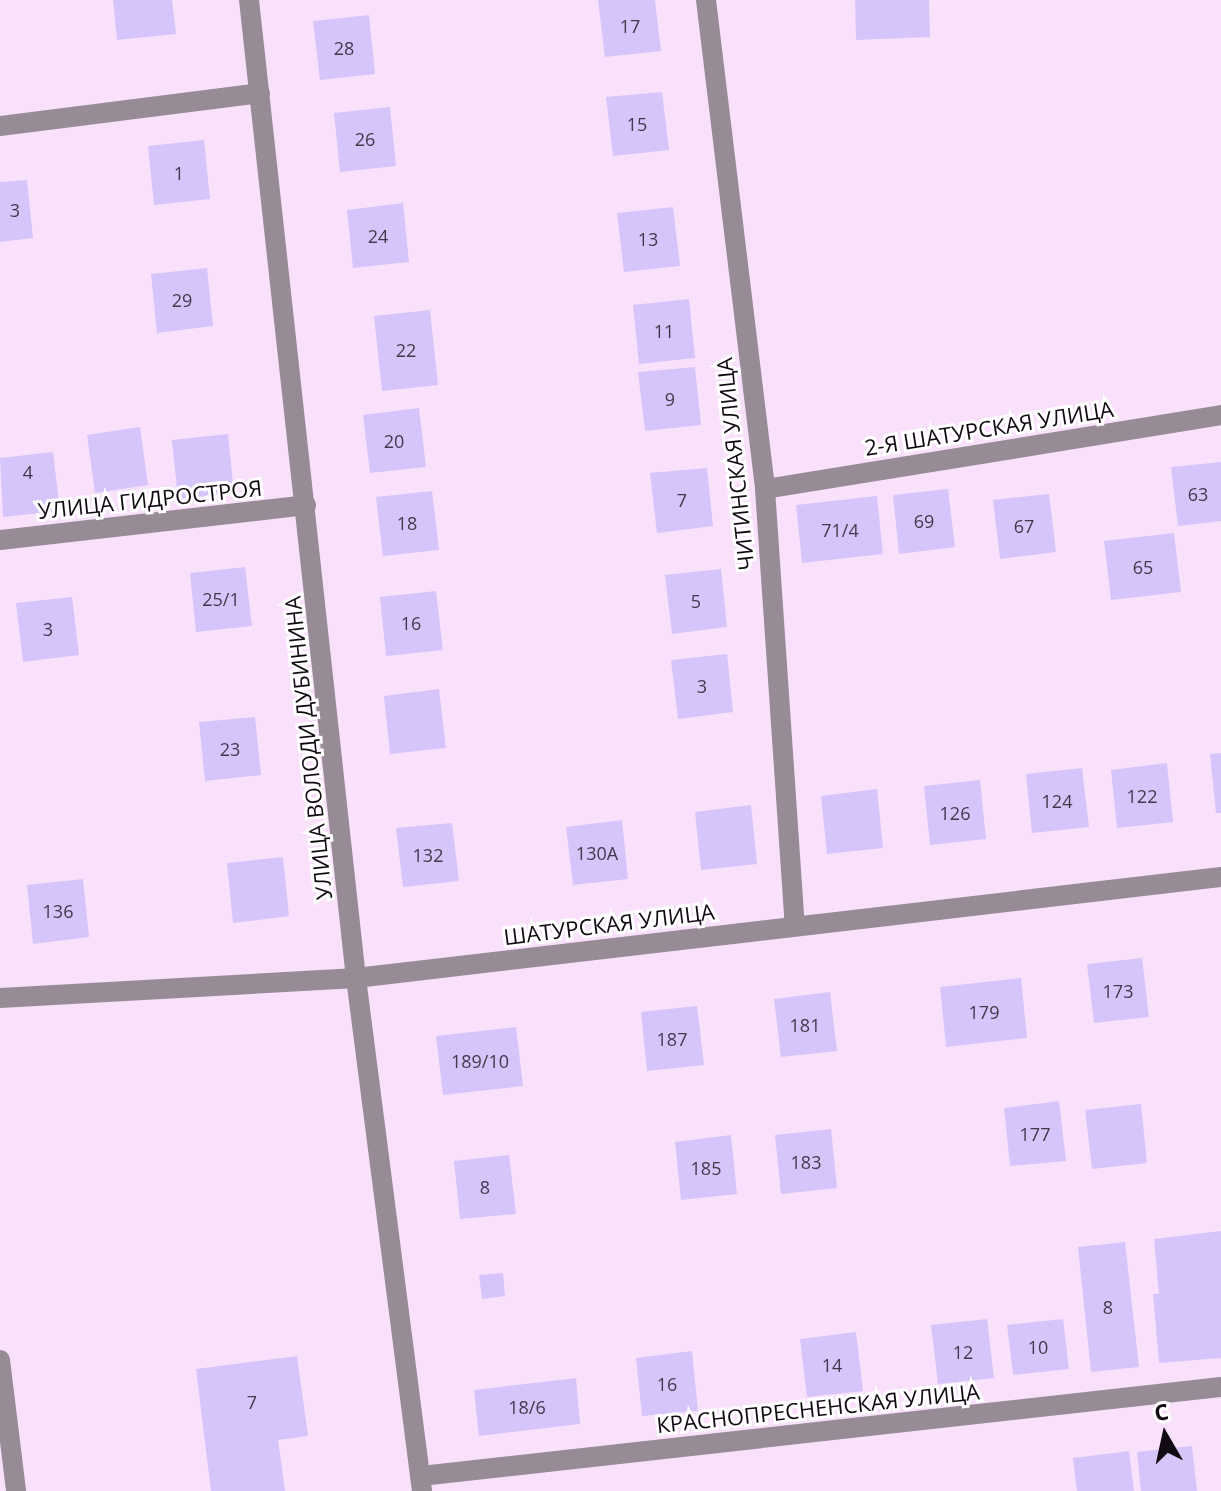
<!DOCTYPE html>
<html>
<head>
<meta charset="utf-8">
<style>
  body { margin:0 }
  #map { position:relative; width:1221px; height:1491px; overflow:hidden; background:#f9e1fc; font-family:"Open Sans",sans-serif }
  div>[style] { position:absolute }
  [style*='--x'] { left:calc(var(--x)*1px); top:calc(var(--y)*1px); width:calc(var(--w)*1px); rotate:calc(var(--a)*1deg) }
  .building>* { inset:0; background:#d6c5fa }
  .street>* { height:20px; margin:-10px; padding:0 10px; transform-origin:10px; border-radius:10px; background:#978b95 }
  span { translate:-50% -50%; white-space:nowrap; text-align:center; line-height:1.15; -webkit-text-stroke:6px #fff; paint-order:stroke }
  .number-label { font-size:18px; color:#43394d }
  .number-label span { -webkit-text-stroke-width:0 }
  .street-label { font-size:22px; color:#120a13 }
  .north { position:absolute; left:1125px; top:1395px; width:80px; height:80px; -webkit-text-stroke:6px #fff; paint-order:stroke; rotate:351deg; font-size:22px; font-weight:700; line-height:32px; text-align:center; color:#120a13 }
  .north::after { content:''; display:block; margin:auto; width:28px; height:36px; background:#120a13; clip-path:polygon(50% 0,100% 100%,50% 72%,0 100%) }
</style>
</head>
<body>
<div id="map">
  <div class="building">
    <div style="clip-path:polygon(113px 0,172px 0,176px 34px,117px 40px)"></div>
    <div style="clip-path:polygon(598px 0,655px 0,661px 51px,605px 57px)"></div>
    <div style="clip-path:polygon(855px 0,929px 0,930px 37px,856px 40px)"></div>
    <div style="clip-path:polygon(369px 15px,375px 74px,320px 80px,313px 21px)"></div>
    <div style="clip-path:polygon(662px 92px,669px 150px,613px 156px,606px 97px)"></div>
    <div style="clip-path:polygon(390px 107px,396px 166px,340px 172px,334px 113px)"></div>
    <div style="clip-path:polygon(204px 140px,210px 199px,154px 205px,148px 146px)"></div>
    <div style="clip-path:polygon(27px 180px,33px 238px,0 242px,0 182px)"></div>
    <div style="clip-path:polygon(403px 203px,409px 262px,353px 268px,347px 210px)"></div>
    <div style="clip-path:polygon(673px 207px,680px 266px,624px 272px,617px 213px)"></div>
    <div style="clip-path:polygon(207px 268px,213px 326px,157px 333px,151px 274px)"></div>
    <div style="clip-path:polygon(689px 299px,695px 358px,639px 364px,633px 305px)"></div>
    <div style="clip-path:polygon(430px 310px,438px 385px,382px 391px,374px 316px)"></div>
    <div style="clip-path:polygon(695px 367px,701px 425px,645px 431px,638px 372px)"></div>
    <div style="clip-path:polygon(419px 408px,426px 467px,370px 473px,363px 415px)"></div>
    <div style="clip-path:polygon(140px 427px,148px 485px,95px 493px,87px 435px)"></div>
    <div style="clip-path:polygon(228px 434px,234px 493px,178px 499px,172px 440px)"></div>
    <div style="clip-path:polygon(53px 452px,60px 511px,3px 517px,0 458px)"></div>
    <div style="clip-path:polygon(1221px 462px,1221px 521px,1178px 526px,1171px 467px)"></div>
    <div style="clip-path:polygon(707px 468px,713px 526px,657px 533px,650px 473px)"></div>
    <div style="clip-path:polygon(948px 489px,955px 547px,899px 554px,893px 495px)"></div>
    <div style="clip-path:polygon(432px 491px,439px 550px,383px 556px,376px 497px)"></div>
    <div style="clip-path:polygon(1049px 494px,1056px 552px,1000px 559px,993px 500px)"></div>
    <div style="clip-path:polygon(877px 496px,883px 554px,802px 563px,796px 505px)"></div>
    <div style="clip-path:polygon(1174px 533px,1181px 592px,1111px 600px,1104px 541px)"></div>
    <div style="clip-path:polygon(245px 567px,252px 626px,196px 632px,190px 573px)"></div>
    <div style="clip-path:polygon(721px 569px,727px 627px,672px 634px,665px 575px)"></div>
    <div style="clip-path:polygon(436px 591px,443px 650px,386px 656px,380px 597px)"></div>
    <div style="clip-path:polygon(72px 597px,79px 655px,23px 662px,16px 603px)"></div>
    <div style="clip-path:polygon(727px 654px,733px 712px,678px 719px,671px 660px)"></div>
    <div style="clip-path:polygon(439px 689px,446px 748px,390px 754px,384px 696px)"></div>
    <div style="clip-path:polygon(255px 717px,261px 775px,205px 781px,199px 722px)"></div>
    <div style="clip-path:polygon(1221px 753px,1221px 813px,1216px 813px,1210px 754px)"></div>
    <div style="clip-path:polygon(1167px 763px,1173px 822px,1117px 828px,1111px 770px)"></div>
    <div style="clip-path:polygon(1082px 768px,1089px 827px,1032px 833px,1026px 774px)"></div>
    <div style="clip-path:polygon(980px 780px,986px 839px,930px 845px,924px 786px)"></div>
    <div style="clip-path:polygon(877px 789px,883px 848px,827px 854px,821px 796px)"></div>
    <div style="clip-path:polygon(751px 805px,757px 864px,701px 870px,695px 812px)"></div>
    <div style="clip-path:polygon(622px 820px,628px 879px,573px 885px,566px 827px)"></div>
    <div style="clip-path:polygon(452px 823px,459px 881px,403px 887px,396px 828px)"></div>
    <div style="clip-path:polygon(283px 857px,289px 916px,233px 923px,227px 863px)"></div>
    <div style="clip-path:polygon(83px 879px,89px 937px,33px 944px,27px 885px)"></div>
    <div style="clip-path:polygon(1142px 958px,1149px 1017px,1094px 1023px,1087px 964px)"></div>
    <div style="clip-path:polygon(1021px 978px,1027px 1038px,946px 1047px,940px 987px)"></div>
    <div style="clip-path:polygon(830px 992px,837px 1051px,781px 1057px,774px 999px)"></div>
    <div style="clip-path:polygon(697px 1006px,704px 1065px,647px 1071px,641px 1012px)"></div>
    <div style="clip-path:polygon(516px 1027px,523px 1086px,443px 1095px,436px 1036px)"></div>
    <div style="clip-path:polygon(1059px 1101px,1066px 1161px,1010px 1166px,1004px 1108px)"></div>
    <div style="clip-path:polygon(1141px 1104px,1147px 1163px,1092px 1169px,1085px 1110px)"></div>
    <div style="clip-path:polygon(831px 1129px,837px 1188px,781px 1194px,775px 1135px)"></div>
    <div style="clip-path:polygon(731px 1135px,737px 1194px,681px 1200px,675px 1142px)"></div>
    <div style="clip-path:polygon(509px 1155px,516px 1214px,460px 1219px,454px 1161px)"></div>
    <div style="clip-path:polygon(1221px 1231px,1221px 1358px,1159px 1363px,1153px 1294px,1159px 1294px,1154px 1239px)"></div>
    <div style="clip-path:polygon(1125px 1242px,1139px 1367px,1091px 1372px,1078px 1247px)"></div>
    <div style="clip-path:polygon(503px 1273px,505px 1296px,482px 1299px,479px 1275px)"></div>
    <div style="clip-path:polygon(987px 1319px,994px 1378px,938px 1384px,931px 1325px)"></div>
    <div style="clip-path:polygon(1063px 1319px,1069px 1369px,1013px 1375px,1007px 1325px)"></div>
    <div style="clip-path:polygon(856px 1332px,863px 1391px,807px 1397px,800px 1339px)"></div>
    <div style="clip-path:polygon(692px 1351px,698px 1411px,642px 1416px,636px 1358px)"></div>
    <div style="clip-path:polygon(297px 1356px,308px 1436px,278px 1440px,285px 1491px,211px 1491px,196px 1369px)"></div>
    <div style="clip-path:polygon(576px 1378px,580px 1424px,479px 1436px,474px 1390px)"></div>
    <div style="clip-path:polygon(1192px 1446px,1197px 1491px,1141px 1491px,1137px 1452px)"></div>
    <div style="clip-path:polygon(1129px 1451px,1134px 1491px,1077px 1491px,1073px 1458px)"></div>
  </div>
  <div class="street">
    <div style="--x:249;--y:0;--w:984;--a:83.76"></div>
    <div style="--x:356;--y:978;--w:517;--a:82.67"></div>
    <div style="--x:706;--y:0;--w:493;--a:83.1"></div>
    <div style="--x:765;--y:489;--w:438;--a:86.1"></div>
    <div style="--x:0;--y:126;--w:262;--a:-7.2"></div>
    <div style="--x:765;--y:489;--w:462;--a:-9.2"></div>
    <div style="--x:0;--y:540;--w:308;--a:-6.5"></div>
    <div style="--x:0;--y:998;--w:357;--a:-3.2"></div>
    <div style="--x:356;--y:978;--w:871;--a:-6.66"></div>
    <div style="--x:0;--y:1360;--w:132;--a:83"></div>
    <div style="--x:421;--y:1476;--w:805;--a:-6.35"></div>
  </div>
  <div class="number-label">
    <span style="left:630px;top:26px">17</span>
    <span style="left:344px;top:48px">28</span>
    <span style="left:637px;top:124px">15</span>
    <span style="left:365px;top:139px">26</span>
    <span style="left:179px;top:173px">1</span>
    <span style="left:15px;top:210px">3</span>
    <span style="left:378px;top:236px">24</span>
    <span style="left:648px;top:239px">13</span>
    <span style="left:182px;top:300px">29</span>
    <span style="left:664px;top:331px">11</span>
    <span style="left:406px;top:350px">22</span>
    <span style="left:670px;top:399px">9</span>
    <span style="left:394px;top:441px">20</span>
    <span style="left:28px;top:472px">4</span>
    <span style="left:1198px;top:494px">63</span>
    <span style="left:682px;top:500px">7</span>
    <span style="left:924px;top:521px">69</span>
    <span style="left:407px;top:523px">18</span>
    <span style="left:1024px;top:526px">67</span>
    <span style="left:840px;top:530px">71/4</span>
    <span style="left:1143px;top:567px">65</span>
    <span style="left:221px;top:599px">25/1</span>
    <span style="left:696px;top:601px">5</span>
    <span style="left:411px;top:623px">16</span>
    <span style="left:48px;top:629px">3</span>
    <span style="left:702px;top:686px">3</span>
    <span style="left:230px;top:749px">23</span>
    <span style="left:1142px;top:796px">122</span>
    <span style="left:1057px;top:801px">124</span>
    <span style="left:955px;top:813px">126</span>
    <span style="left:597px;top:853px">130А</span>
    <span style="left:428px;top:855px">132</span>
    <span style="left:58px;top:911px">136</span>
    <span style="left:1118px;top:991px">173</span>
    <span style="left:984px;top:1012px">179</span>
    <span style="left:805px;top:1025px">181</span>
    <span style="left:672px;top:1039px">187</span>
    <span style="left:480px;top:1061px">189/10</span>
    <span style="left:1035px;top:1134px">177</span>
    <span style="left:806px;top:1162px">183</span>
    <span style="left:706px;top:1168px">185</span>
    <span style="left:485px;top:1187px">8</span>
    <span style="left:1108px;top:1307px">8</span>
    <span style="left:1038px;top:1347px">10</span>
    <span style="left:963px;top:1352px">12</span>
    <span style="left:832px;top:1365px">14</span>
    <span style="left:667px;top:1384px">16</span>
    <span style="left:252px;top:1402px">7</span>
    <span style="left:527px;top:1407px">18/6</span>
  </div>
  <div class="street-label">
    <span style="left:989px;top:428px;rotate:-9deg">2-Я ШАТУРСКАЯ УЛИЦА</span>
    <span style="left:735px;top:464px;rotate:-96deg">ЧИТИНСКАЯ УЛИЦА</span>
    <span style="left:150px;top:499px;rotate:-6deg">УЛИЦА ГИДРОСТРОЯ</span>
    <span style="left:308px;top:748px;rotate:-96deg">УЛИЦА ВОЛОДИ ДУБИНИНА</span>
    <span style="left:609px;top:924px;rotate:-7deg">ШАТУРСКАЯ УЛИЦА</span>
    <span style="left:818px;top:1408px;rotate:-6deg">КРАСНОПРЕСНЕНСКАЯ УЛИЦА</span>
  </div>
  <div class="north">С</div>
</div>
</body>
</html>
